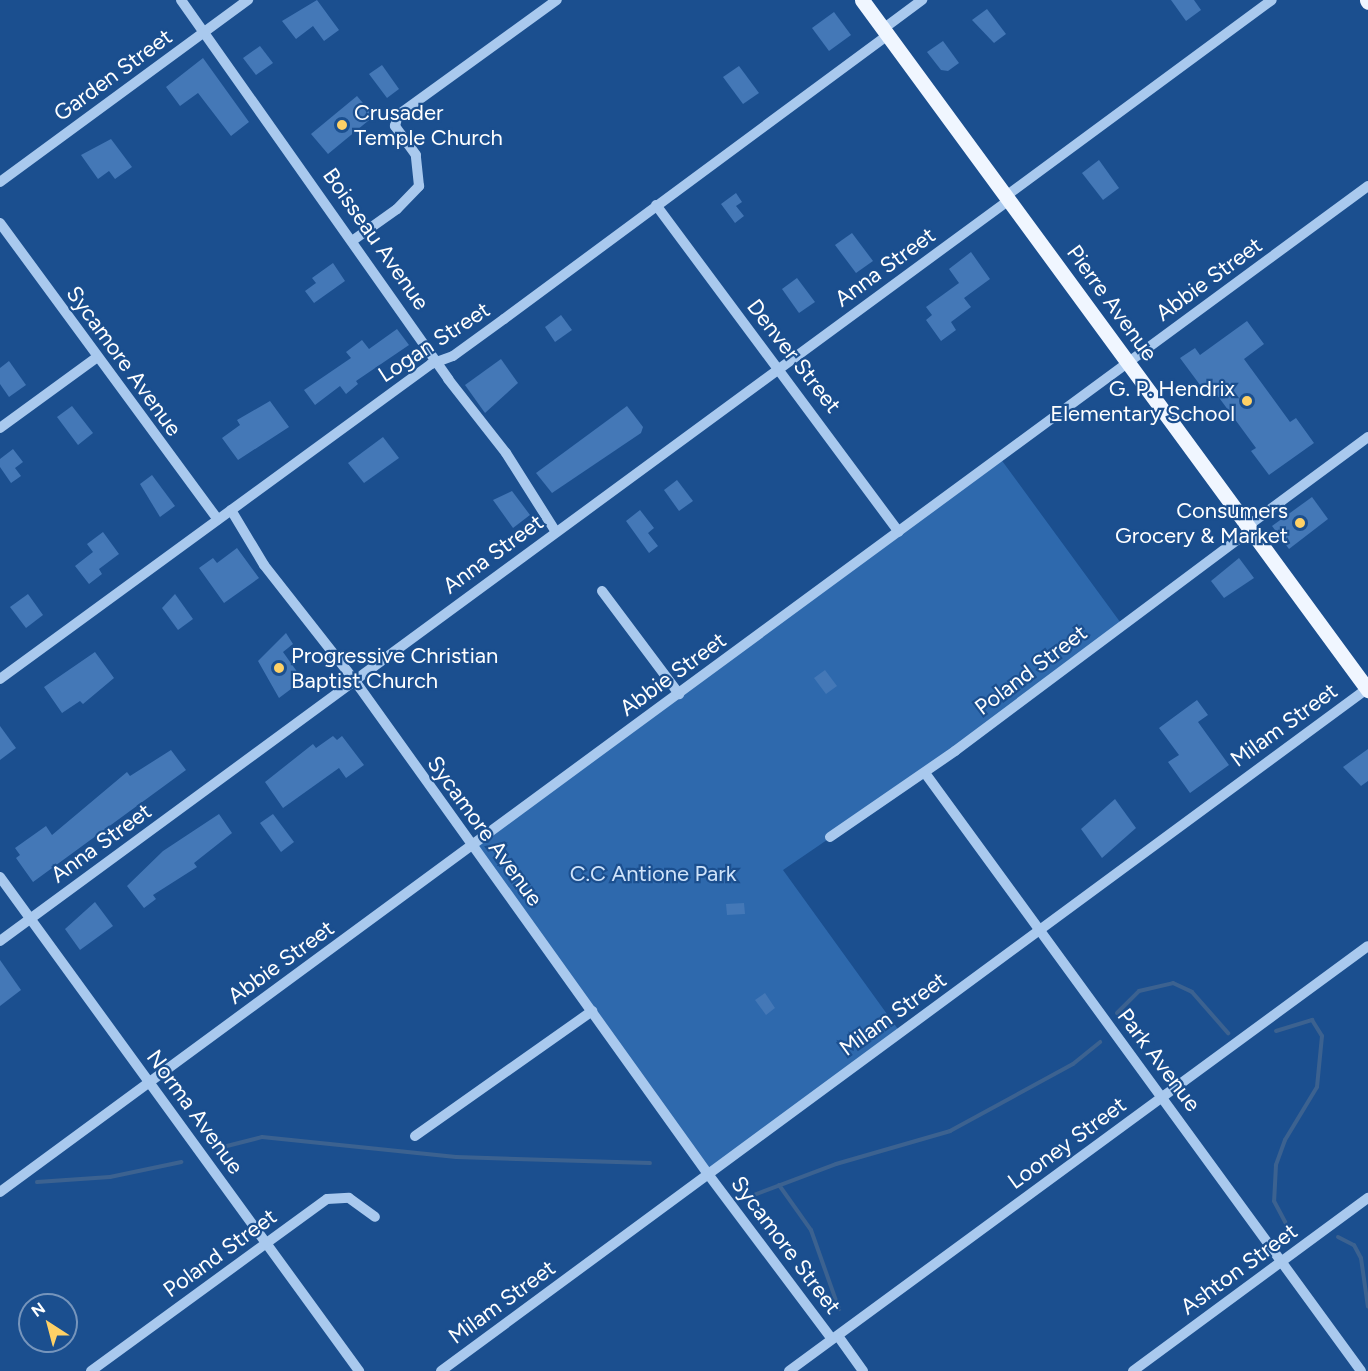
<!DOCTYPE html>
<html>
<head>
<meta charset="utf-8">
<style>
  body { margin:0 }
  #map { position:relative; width:1368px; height:1371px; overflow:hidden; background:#1b4f8f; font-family:Figtree,sans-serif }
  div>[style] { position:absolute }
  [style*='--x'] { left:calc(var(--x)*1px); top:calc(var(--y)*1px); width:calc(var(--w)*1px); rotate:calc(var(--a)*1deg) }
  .green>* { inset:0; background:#2e69ad }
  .stream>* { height:4px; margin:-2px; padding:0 2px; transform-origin:2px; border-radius:2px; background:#3c6290 }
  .building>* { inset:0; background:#4478b7 }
  .minor>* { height:10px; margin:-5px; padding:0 5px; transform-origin:5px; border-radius:5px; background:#a9c9ee }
  .major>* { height:15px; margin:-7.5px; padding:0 7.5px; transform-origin:7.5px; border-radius:7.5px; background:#f0f6ff }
  .dots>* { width:16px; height:16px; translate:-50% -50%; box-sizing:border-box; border:3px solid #1b4f8f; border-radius:50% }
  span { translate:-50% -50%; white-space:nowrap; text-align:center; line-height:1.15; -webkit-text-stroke:4.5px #1b4f8f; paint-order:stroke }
  .street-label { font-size:22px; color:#fff }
  .poi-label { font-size:22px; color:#fff }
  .left { translate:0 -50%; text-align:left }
  .right { translate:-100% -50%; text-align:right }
  .park-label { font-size:22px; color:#cfe3fa }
  .north { position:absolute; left:18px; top:1293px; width:60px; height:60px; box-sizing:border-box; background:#1b4f8f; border:2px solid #7695bc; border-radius:50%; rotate:324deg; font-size:16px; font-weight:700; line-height:24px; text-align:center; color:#fff }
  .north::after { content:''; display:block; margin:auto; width:21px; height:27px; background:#ffd166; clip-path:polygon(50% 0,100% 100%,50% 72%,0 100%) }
</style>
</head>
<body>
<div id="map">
  <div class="green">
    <div style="clip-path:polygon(1000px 458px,1123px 626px,925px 773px,783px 870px,900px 1032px,708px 1174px,472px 845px)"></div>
  </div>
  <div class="stream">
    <div style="--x:1117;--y:1013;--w:31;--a:-45"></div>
    <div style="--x:1139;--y:991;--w:35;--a:-13"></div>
    <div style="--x:1173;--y:983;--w:21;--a:25"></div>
    <div style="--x:1192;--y:992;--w:55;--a:48.7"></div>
    <div style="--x:1276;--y:1031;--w:38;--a:-17"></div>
    <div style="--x:1312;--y:1020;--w:19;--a:58"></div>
    <div style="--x:1322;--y:1036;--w:51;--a:95.6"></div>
    <div style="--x:1317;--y:1087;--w:62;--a:121.1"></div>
    <div style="--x:1285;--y:1140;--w:27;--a:110"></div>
    <div style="--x:1276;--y:1165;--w:36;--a:93"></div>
    <div style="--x:1274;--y:1201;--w:32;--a:62"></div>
    <div style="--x:219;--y:1148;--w:44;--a:-14.3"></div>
    <div style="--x:262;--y:1137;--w:195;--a:5.9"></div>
    <div style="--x:456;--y:1157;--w:194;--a:1.8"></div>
    <div style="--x:37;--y:1182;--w:73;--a:-3.9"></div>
    <div style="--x:110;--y:1177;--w:73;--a:-11.9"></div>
    <div style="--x:779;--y:1185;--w:55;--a:54.6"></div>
    <div style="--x:811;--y:1230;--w:84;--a:70.5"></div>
    <div style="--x:746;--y:1198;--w:96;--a:-20.7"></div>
    <div style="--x:836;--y:1164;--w:119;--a:-16.1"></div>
    <div style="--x:950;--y:1131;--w:140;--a:-28.6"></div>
    <div style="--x:1073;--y:1064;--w:35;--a:-39"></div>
    <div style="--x:1338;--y:1237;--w:18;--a:27"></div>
    <div style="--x:1354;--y:1245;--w:15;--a:62"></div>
    <div style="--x:1361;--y:1258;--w:49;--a:81.9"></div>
  </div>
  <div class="building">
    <div style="clip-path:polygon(317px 0,339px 30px,324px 41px,313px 26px,296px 39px,282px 21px)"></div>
    <div style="clip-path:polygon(1171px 0,1194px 0,1201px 10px,1186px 21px)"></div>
    <div style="clip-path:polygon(987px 9px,1006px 34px,994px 43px,972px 20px)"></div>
    <div style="clip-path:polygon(834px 12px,851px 35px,829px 51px,812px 28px)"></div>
    <div style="clip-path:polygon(943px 41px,959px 63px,948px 71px,941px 70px,927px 52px)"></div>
    <div style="clip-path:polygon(260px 46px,273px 63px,256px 75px,243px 58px)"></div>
    <div style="clip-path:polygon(203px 58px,249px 122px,231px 136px,198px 93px,180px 106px,166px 87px)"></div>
    <div style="clip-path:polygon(382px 65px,399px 89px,387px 98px,369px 74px)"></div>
    <div style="clip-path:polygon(739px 66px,759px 93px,743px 104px,723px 77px)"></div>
    <div style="clip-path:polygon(357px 96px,374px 116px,328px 154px,311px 134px)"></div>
    <div style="clip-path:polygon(111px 139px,132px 167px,115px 179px,109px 171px,98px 179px,81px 155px)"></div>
    <div style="clip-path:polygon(1099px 160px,1119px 188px,1103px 200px,1082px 173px)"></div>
    <div style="clip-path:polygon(736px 193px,742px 202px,736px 206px,744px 216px,735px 223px,721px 204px)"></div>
    <div style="clip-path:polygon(852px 233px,873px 261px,856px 273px,835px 245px)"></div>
    <div style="clip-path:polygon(971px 252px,990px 279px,964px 298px,971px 307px,951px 322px,956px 330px,941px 341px,926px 320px,932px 315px,926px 307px,959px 283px,949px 269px)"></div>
    <div style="clip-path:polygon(333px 263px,345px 281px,314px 303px,305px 291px,316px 283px,312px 278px)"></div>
    <div style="clip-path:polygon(797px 278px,815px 302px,799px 313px,782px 289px)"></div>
    <div style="clip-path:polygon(561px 315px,572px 330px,555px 342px,545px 327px)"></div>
    <div style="clip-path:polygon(1247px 321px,1264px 344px,1244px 359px,1290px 422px,1296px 418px,1314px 443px,1269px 475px,1251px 451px,1256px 448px,1209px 384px,1203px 389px,1180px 358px,1195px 348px,1200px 355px)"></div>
    <div style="clip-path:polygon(397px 329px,409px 345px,356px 381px,358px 384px,346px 394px,340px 386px,315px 405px,304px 390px,351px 358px,346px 352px,362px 340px,369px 349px)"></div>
    <div style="clip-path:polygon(501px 359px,518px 383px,485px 413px,465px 385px)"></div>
    <div style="clip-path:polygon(9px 361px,26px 385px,9px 397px,0 384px,0 368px)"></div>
    <div style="clip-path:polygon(270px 401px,289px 427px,238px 460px,222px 438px,240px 425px,237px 420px)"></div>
    <div style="clip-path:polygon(72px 406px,93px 433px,78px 445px,57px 417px)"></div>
    <div style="clip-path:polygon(627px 406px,643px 427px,641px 433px,552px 493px,536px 473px)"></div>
    <div style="clip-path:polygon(383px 437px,399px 458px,364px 483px,348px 463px)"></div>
    <div style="clip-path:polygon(13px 449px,23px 462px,15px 468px,21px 476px,11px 483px,0 467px,0 459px)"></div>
    <div style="clip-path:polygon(152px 475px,175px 506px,160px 517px,140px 484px)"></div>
    <div style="clip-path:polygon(677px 480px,693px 501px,679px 511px,664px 490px)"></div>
    <div style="clip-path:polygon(512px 491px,530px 515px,513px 528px,493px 500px)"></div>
    <div style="clip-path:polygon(1312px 497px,1328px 519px,1289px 549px,1272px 526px)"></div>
    <div style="clip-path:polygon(640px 510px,654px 528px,648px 533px,658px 546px,649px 553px,626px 521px)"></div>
    <div style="clip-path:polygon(103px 532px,119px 554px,99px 569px,102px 574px,89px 584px,75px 566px,93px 552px,87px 544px)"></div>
    <div style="clip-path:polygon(237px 548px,259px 578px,224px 603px,199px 568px,213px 558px,217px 563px)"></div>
    <div style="clip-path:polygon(1239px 558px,1254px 578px,1224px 598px,1211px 581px)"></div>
    <div style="clip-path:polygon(28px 594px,43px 615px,26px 628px,10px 607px)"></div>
    <div style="clip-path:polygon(175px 594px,193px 619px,178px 630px,162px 608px)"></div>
    <div style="clip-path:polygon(286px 633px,293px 644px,283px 652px,303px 680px,279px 698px,258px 661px)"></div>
    <div style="clip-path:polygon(95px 652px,114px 678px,83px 704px,80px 701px,62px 713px,44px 687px)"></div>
    <div style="clip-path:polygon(825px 670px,837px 686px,826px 694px,814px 678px)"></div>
    <div style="clip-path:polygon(1197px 700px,1208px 715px,1198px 722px,1229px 765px,1190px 793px,1168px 762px,1179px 755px,1159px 728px)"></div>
    <div style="clip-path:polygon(0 726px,16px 748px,0 760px)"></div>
    <div style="clip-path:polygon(333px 736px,337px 740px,342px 736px,364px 765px,346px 778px,339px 768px,283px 808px,265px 782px,313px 744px,316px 748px)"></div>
    <div style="clip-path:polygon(1368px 749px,1368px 781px,1361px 786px,1343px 767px)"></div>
    <div style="clip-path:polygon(171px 750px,186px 770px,33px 882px,16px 858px,20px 855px,15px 848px,46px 826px,52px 835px,127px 772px,130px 776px)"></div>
    <div style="clip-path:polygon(1115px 799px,1136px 828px,1102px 858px,1081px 829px)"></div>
    <div style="clip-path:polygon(219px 814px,232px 833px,194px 863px,197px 867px,153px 895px,156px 899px,144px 908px,127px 886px,163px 851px)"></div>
    <div style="clip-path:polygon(273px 814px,294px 842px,281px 852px,260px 823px)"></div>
    <div style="clip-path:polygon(95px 902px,113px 926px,80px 950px,65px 929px)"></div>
    <div style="clip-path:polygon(744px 903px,745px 914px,727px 915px,726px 904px)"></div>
    <div style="clip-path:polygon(0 960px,21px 990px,0 1006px)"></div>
    <div style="clip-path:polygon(765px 993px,775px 1008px,766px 1015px,755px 1000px)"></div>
  </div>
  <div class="minor">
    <div style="--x:181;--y:0;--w:464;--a:54.8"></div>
    <div style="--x:448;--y:379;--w:94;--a:51.9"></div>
    <div style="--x:506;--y:453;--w:93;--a:57.7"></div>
    <div style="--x:883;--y:29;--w:49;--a:-36.6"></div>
    <div style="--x:0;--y:182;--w:308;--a:-36.3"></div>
    <div style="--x:1006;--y:196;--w:330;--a:-36.4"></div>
    <div style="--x:656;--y:205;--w:407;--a:53.4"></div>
    <div style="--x:0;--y:223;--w:368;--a:53.7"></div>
    <div style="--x:352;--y:241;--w:55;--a:-35.4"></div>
    <div style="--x:397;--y:209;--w:32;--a:-46"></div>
    <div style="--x:419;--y:186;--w:31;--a:-96"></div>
    <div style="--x:416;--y:155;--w:36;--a:-126"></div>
    <div style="--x:395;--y:126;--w:11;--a:-75"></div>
    <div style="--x:398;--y:115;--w:196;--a:-35.9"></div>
    <div style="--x:0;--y:428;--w:119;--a:-36.1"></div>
    <div style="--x:231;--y:510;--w:64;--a:59"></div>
    <div style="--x:264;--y:565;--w:147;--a:51.9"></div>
    <div style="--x:355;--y:681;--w:606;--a:54.4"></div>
    <div style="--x:708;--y:1174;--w:206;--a:53.1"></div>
    <div style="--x:1249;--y:525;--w:148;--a:-36.5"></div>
    <div style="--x:602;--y:591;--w:129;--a:53.2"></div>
    <div style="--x:0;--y:679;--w:534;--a:-36.16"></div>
    <div style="--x:431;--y:364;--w:23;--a:-20"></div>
    <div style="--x:453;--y:356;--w:63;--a:-36"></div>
    <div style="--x:504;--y:319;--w:478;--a:-36.5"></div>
    <div style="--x:925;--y:773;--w:740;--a:53.9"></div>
    <div style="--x:830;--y:837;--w:152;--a:-34.5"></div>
    <div style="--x:955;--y:751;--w:371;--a:-36.8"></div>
    <div style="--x:0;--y:877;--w:611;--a:53.99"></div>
    <div style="--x:0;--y:941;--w:1252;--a:-36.29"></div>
    <div style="--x:415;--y:1136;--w:217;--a:-35.2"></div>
    <div style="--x:0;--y:1192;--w:1698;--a:-36.33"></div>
    <div style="--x:838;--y:1336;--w:43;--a:54.5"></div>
    <div style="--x:91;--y:1371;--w:292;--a:-36.1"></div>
    <div style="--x:327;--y:1199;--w:22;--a:-3"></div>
    <div style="--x:349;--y:1198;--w:32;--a:36"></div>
    <div style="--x:441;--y:1371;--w:1151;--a:-36.38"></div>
    <div style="--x:789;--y:1371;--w:718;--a:-36.28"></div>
    <div style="--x:1133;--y:1371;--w:292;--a:-36.4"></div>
  </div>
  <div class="major">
    <div style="--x:862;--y:0;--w:856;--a:53.75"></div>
    <div style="--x:1367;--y:0;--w:2;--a:63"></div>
  </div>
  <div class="dots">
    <div style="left:342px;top:125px;background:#ffd166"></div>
    <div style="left:1247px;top:401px;background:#ffd166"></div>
    <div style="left:1300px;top:523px;background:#ffd166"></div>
    <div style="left:279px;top:668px;background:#ffd166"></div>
  </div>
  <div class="street-label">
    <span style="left:113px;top:75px;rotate:-36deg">Garden Street</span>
    <span style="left:376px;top:239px;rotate:55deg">Boisseau Avenue</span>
    <span style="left:885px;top:267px;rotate:-36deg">Anna Street</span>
    <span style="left:1209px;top:279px;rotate:-36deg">Abbie Street</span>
    <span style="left:1112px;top:303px;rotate:54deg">Pierre Avenue</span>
    <span style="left:434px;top:342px;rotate:-33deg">Logan Street</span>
    <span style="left:794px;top:356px;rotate:52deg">Denver Street</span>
    <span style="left:124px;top:361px;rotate:54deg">Sycamore Avenue</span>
    <span style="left:493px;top:554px;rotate:-36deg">Anna Street</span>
    <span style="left:1031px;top:670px;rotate:-37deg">Poland Street</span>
    <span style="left:673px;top:674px;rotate:-36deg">Abbie Street</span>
    <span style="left:1284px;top:725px;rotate:-36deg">Milam Street</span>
    <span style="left:485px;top:831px;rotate:54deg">Sycamore Avenue</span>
    <span style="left:101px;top:843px;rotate:-36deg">Anna Street</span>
    <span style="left:281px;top:962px;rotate:-36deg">Abbie Street</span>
    <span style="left:893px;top:1014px;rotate:-36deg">Milam Street</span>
    <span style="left:1159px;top:1060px;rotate:53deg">Park Avenue</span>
    <span style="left:195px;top:1112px;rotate:54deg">Norma Avenue</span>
    <span style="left:1067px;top:1143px;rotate:-36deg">Looney Street</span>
    <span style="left:786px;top:1245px;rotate:53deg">Sycamore Street</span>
    <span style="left:220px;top:1253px;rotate:-36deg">Poland Street</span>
    <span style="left:1239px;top:1269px;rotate:-36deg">Ashton Street</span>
    <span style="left:502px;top:1302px;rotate:-36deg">Milam Street</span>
  </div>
  <div class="poi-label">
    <span class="left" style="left:354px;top:125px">Crusader<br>Temple Church</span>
    <span class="right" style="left:1235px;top:401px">G. P. Hendrix<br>Elementary School</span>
    <span class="right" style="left:1288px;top:523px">Consumers<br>Grocery &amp; Market</span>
    <span class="left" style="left:291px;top:668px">Progressive Christian<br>Baptist Church</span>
  </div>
  <div class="park-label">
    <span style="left:653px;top:874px">C.C Antione Park</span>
  </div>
  <div class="north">N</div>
</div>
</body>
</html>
